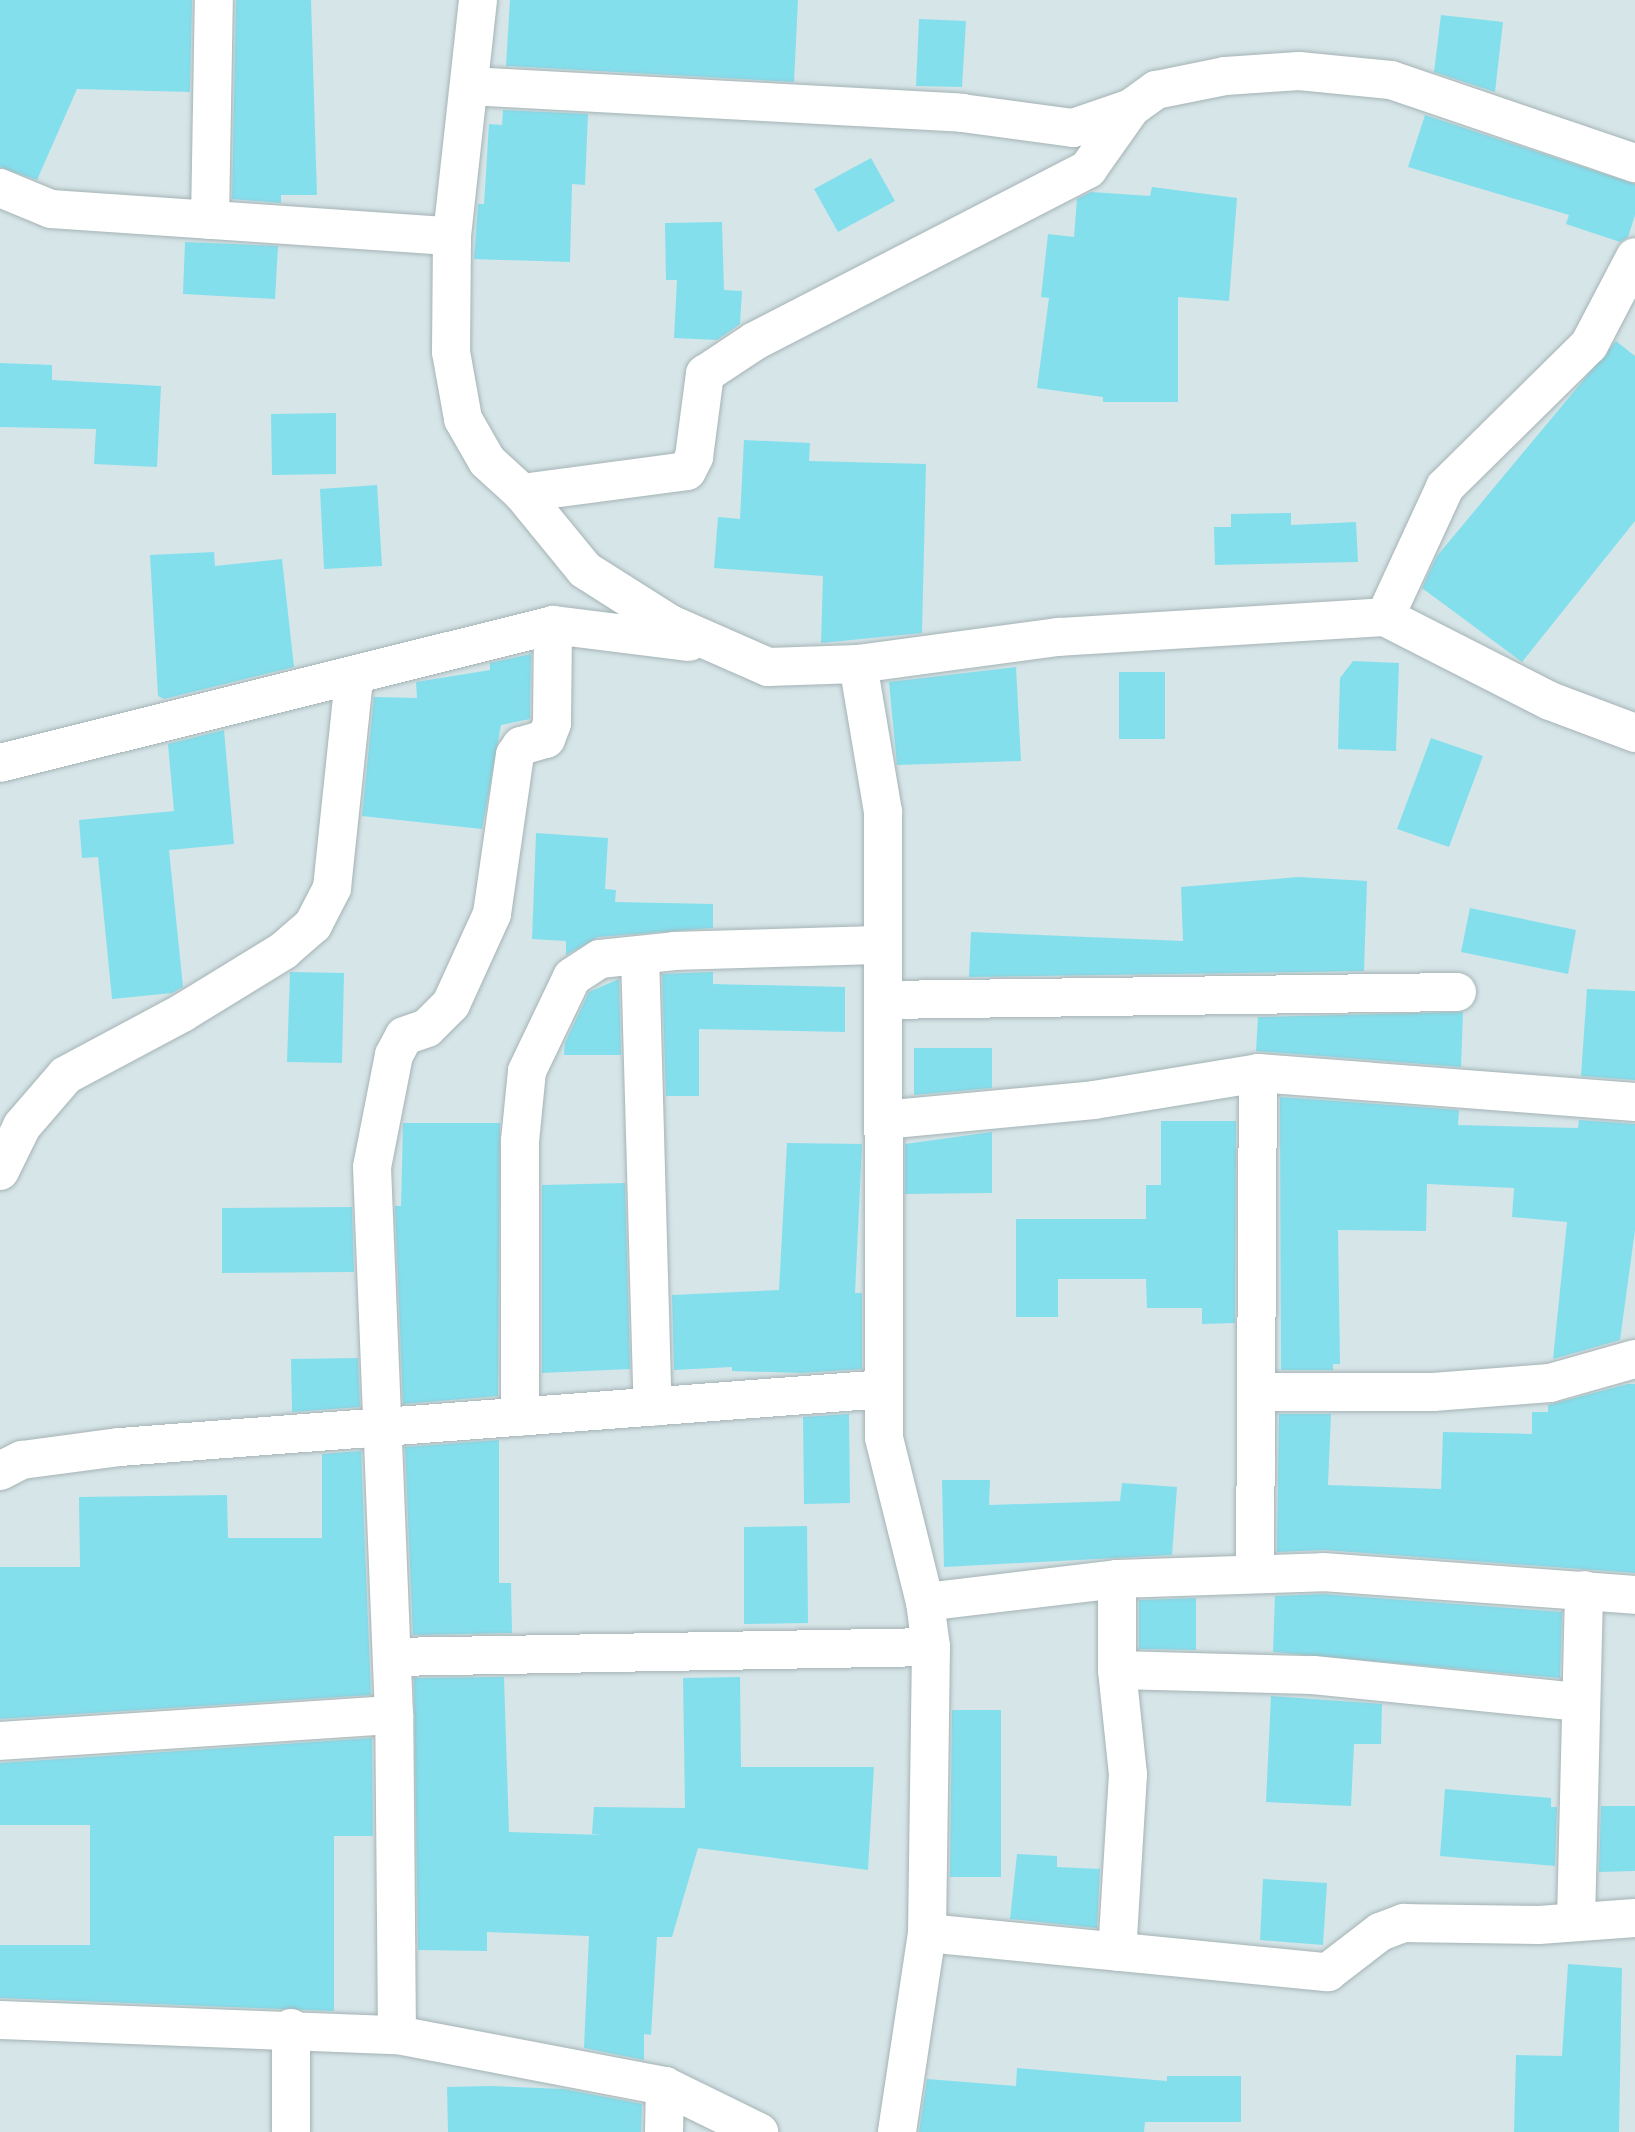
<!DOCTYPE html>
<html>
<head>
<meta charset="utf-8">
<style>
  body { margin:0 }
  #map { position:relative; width:1635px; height:2132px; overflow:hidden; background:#d6e5e8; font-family:"DejaVu Sans",sans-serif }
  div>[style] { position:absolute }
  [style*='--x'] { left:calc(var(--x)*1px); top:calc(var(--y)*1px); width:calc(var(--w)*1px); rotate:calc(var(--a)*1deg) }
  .building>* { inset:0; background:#84dfed }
  .roads { filter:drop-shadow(0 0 2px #a5b3b5) drop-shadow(0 0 2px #a5b3b5) }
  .minor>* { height:38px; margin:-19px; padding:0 19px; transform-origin:19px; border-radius:19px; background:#fff }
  span { translate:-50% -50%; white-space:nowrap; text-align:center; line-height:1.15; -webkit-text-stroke:5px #fff; paint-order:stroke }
</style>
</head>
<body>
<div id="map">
  <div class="building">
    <div style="clip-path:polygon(0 0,192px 0,190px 92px,77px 89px,37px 180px,0 167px)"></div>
    <div style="clip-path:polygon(236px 0,311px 0,317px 195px,281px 195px,281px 203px,232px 199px)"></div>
    <div style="clip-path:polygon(510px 0,798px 0,794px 82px,506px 66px)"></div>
    <div style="clip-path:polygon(1441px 15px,1503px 22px,1495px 92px,1434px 72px)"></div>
    <div style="clip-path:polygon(919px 19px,966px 21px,962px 87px,916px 86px)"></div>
    <div style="clip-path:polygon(503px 110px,588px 114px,585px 185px,572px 184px,570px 262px,474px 259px,478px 204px,484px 204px,489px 124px,502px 125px)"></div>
    <div style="clip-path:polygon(1425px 115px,1635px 184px,1635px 215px,1628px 237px,1620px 242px,1566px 224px,1569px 215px,1408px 167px)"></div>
    <div style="clip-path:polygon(871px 158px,895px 201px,838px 232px,814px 189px)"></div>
    <div style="clip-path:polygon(1152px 187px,1237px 198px,1229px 301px,1178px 297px,1178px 402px,1103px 402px,1103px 397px,1037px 388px,1049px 298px,1041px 297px,1048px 234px,1074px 237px,1077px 199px,1091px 192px,1150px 196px)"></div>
    <div style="clip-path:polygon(722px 222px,724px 290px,742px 291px,740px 324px,717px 340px,674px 338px,677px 280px,666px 280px,665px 223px)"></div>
    <div style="clip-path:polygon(185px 242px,278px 246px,275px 299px,183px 294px)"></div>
    <div style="clip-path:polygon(1616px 341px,1635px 356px,1635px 521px,1522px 662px,1422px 588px,1437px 556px)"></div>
    <div style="clip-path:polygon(0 363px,52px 365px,52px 380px,161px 386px,157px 467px,94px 464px,96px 429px,0 427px)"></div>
    <div style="clip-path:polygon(336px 413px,336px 474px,272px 475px,271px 414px)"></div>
    <div style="clip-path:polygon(744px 440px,810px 443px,809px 461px,926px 464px,922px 633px,821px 643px,823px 576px,714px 568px,718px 517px,740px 519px)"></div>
    <div style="clip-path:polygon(377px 485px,382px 566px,324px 569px,320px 489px)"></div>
    <div style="clip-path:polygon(1291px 513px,1291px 525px,1356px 522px,1358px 562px,1215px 565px,1214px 527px,1231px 527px,1231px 514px)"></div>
    <div style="clip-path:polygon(214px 552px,215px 566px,282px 559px,294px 667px,164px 699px,158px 696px,150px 555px)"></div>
    <div style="clip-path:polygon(531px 654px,530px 719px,501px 725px,482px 829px,362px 816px,374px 697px,417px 698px,416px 682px,490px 670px,490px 663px)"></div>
    <div style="clip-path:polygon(1353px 661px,1399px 663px,1396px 751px,1338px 749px,1340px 678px)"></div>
    <div style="clip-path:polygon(1016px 667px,1021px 761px,897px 765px,889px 682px)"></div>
    <div style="clip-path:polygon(1119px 672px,1165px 672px,1165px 739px,1119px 739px)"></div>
    <div style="clip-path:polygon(224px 730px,234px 844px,169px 850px,183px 987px,172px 993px,112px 999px,98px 857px,82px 858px,79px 820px,174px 811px,168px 744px)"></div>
    <div style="clip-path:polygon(1431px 738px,1483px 756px,1449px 847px,1397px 829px)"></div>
    <div style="clip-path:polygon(536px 833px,608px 838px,605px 889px,616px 890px,615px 902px,713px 904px,713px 928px,598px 937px,566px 955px,566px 941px,532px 939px)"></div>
    <div style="clip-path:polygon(1298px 877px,1367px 881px,1364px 971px,969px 977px,971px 932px,1183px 941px,1181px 887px)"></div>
    <div style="clip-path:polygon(1470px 908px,1576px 930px,1568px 974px,1461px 952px)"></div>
    <div style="clip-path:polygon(290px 972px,344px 973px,342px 1063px,287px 1062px)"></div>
    <div style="clip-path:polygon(713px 972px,713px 984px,845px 987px,845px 1032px,699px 1029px,699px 1096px,666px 1096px,662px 974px)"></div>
    <div style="clip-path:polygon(619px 979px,621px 1055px,564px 1055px,565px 1043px,589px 992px)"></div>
    <div style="clip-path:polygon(1587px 989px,1635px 991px,1635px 1080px,1581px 1076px)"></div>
    <div style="clip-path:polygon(1463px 1012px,1461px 1067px,1256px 1051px,1258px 1017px)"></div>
    <div style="clip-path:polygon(914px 1048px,992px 1048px,992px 1088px,914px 1095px)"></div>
    <div style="clip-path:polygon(1280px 1097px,1459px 1110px,1458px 1125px,1578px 1128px,1579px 1120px,1635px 1124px,1635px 1230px,1620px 1340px,1553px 1359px,1567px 1222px,1512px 1217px,1514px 1188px,1427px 1184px,1426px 1231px,1338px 1230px,1340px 1364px,1333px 1364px,1333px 1370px,1281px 1370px)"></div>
    <div style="clip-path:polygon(1161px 1121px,1236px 1121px,1235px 1323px,1202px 1324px,1202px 1308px,1147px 1308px,1146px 1279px,1058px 1279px,1058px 1317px,1016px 1317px,1016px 1219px,1146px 1219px,1146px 1185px,1161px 1185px)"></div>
    <div style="clip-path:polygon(403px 1123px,500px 1123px,498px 1396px,403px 1404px,395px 1206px,401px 1206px)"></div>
    <div style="clip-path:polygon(992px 1132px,992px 1193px,905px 1194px,905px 1144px)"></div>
    <div style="clip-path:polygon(787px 1143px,862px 1144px,855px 1293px,862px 1293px,862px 1369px,802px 1373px,732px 1371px,732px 1367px,674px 1370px,672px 1295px,779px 1290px)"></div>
    <div style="clip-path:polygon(625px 1183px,630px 1369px,542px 1373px,542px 1185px)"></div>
    <div style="clip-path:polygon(352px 1207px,354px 1272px,222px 1273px,222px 1208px)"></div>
    <div style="clip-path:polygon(358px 1358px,360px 1407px,292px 1412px,291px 1359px)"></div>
    <div style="clip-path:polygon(1628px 1384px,1635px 1384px,1635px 1573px,1325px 1550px,1277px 1552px,1279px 1414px,1331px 1414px,1328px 1485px,1441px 1489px,1443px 1432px,1532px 1434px,1532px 1412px,1548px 1412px,1548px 1405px)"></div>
    <div style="clip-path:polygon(849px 1414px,850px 1503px,804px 1504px,803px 1417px)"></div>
    <div style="clip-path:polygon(499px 1440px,499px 1583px,511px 1583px,512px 1633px,413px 1635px,405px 1447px)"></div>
    <div style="clip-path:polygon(361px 1451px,371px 1695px,0 1719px,0 1567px,80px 1567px,79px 1497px,227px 1495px,228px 1538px,322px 1538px,322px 1454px)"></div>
    <div style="clip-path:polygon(942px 1480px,990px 1480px,989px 1505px,1120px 1501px,1122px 1483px,1177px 1487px,1172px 1555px,944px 1567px)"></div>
    <div style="clip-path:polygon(807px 1526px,808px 1623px,744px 1624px,744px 1527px)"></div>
    <div style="clip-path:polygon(1323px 1594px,1562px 1612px,1560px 1678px,1273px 1652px,1275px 1596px)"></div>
    <div style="clip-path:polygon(1196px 1598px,1196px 1650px,1139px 1649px,1139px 1600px)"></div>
    <div style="clip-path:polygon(504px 1677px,509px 1832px,603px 1835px,592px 1834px,594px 1807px,685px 1808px,683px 1678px,740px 1677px,741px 1767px,874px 1767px,868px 1870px,698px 1848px,672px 1937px,657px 1937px,651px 2035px,644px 2034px,644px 2060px,584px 2048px,589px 1936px,487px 1932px,487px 1951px,418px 1950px,414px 1678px)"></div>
    <div style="clip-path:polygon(1271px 1696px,1382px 1704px,1381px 1744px,1354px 1744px,1351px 1806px,1266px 1802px)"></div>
    <div style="clip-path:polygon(952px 1710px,1001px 1710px,1001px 1877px,950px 1877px)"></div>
    <div style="clip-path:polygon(372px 1738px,373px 1836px,334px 1836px,334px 2011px,0 1998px,0 1945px,90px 1945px,90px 1825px,0 1825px,0 1763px)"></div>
    <div style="clip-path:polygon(1445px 1789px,1551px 1798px,1551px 1807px,1557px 1807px,1555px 1866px,1440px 1856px)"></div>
    <div style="clip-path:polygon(1601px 1806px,1635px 1806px,1635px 1871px,1599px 1872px)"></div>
    <div style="clip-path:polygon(1017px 1854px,1057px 1856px,1057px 1867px,1100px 1869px,1097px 1928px,1010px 1919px)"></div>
    <div style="clip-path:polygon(1263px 1879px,1327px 1883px,1323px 1945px,1260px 1940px)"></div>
    <div style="clip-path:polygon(1568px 1964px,1622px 1968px,1619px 2132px,1514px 2132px,1516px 2055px,1562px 2056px)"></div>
    <div style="clip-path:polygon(1017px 2068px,1167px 2081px,1167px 2076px,1241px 2076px,1241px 2122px,1145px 2122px,1144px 2132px,919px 2132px,927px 2079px,1016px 2086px)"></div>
    <div style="clip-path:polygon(491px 2086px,564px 2089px,642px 2104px,641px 2132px,448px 2132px,447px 2087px)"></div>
  </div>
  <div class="roads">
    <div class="minor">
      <div style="--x:478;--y:0;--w:237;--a:96.3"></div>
      <div style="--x:452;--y:236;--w:116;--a:90.5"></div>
      <div style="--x:451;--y:352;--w:68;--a:79.8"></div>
      <div style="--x:463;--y:419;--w:48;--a:60.3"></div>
      <div style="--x:487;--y:461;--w:47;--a:42.4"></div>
      <div style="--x:522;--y:493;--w:99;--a:50.7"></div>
      <div style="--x:585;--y:570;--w:101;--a:32.4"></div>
      <div style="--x:670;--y:624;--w:107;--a:23.7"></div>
      <div style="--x:768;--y:667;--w:90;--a:-1.9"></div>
      <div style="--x:858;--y:664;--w:150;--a:80.4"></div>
      <div style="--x:883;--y:812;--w:626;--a:89.91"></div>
      <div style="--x:884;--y:1438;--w:169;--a:76"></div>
      <div style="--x:925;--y:1602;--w:45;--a:82.4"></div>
      <div style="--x:931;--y:1647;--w:286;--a:90.8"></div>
      <div style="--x:927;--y:1933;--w:201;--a:98.6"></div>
      <div style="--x:469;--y:86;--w:494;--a:3.1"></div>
      <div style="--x:962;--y:113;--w:112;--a:7.7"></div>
      <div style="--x:1073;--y:128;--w:61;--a:-19"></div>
      <div style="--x:0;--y:188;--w:55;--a:22.4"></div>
      <div style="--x:51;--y:209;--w:402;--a:3.9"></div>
      <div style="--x:210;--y:220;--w:220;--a:-89"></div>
      <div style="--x:522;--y:493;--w:166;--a:-7.6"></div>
      <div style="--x:687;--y:471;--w:16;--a:-63"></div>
      <div style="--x:694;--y:457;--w:84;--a:-82.5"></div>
      <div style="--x:705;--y:374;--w:60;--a:-33.4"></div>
      <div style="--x:755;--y:341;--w:375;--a:-27.3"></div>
      <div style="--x:1088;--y:169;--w:75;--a:-54.8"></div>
      <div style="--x:1131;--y:108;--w:31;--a:-36"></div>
      <div style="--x:1156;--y:90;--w:70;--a:-11.5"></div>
      <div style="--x:1225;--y:76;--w:74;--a:-3.9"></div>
      <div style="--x:1299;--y:71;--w:92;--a:5.6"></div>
      <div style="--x:1391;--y:80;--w:258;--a:18.8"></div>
      <div style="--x:1385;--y:617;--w:185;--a:27"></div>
      <div style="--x:1550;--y:701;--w:91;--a:20.6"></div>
      <div style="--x:858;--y:664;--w:203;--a:-7.7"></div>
      <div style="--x:1059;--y:637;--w:327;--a:-3.5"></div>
      <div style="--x:1385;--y:617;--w:143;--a:-65.2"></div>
      <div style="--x:1445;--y:487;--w:202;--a:-44.6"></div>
      <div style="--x:1589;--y:345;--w:99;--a:-62.4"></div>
      <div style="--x:0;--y:763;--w:570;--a:-14.01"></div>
      <div style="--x:553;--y:625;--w:137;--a:7.1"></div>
      <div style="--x:640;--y:955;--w:452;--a:88.4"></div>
      <div style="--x:883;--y:1000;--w:574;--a:-0.8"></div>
      <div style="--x:883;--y:1120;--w:212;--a:-5.4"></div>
      <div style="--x:1094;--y:1100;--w:166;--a:-9.3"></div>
      <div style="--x:1258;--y:1073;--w:378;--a:4.4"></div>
      <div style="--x:0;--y:1171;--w:50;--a:-63.9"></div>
      <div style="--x:22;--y:1126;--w:67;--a:-49.2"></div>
      <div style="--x:66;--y:1075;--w:132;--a:-28.1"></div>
      <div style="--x:182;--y:1013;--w:119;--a:-31.5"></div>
      <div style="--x:283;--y:951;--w:40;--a:-41"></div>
      <div style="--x:313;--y:925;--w:42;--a:-62.8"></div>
      <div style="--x:332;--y:888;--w:211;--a:-84"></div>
      <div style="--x:1258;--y:1392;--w:175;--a:0"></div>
      <div style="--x:1433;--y:1392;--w:117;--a:-4.4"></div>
      <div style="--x:1550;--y:1383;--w:88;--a:-15.8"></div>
      <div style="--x:520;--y:1417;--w:276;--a:-90"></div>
      <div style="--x:520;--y:1141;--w:70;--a:-84.3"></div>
      <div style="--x:527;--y:1071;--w:104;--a:-64.4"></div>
      <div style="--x:572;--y:977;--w:33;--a:-33"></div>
      <div style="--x:600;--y:959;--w:75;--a:-6.1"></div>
      <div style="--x:675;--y:951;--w:208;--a:-1.7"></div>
      <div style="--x:0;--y:1471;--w:25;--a:-27"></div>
      <div style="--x:22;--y:1460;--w:99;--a:-7.6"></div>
      <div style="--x:120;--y:1447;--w:766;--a:-4.34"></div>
      <div style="--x:1255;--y:1574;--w:501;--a:-89.66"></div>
      <div style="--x:1117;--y:1579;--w:91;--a:90"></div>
      <div style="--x:1117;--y:1670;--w:105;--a:84"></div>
      <div style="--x:1128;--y:1774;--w:178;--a:93.5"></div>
      <div style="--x:925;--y:1602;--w:193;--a:-6.8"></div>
      <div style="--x:1117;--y:1579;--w:206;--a:-1.9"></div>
      <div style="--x:1323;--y:1572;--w:313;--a:4.2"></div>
      <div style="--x:392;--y:1657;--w:539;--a:-1.06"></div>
      <div style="--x:1117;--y:1670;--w:196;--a:1.5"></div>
      <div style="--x:1313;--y:1675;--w:268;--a:5.8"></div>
      <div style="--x:0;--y:1741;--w:395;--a:-3.8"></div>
      <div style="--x:1576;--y:1921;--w:331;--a:-88.6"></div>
      <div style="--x:927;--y:1933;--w:403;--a:5.6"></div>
      <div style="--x:1328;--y:1972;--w:66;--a:-37.6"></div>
      <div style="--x:1380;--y:1932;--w:26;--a:-21"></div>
      <div style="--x:1404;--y:1923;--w:135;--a:0.8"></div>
      <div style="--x:1539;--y:1925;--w:96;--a:-4.2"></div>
      <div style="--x:0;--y:2020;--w:397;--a:2.2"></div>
      <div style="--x:397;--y:2035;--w:273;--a:10.8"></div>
      <div style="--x:665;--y:2086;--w:105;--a:26.1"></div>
      <div style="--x:291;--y:2028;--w:104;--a:90"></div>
      <div style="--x:397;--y:2035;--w:320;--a:-90.5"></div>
      <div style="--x:394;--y:1715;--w:548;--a:-92.3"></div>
      <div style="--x:372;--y:1167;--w:114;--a:-78.9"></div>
      <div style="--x:394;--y:1055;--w:21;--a:-62"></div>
      <div style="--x:404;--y:1036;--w:24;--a:-19"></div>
      <div style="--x:427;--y:1028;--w:34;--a:-45"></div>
      <div style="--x:451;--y:1004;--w:99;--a:-65.5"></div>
      <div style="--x:492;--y:914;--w:161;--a:-81.8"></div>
      <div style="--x:515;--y:755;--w:11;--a:-56"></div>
      <div style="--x:521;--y:746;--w:26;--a:-16"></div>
      <div style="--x:546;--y:739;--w:17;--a:-69"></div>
      <div style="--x:552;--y:723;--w:98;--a:-89.4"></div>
      <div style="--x:664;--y:2132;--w:46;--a:-88.8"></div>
    </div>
  </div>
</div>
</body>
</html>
